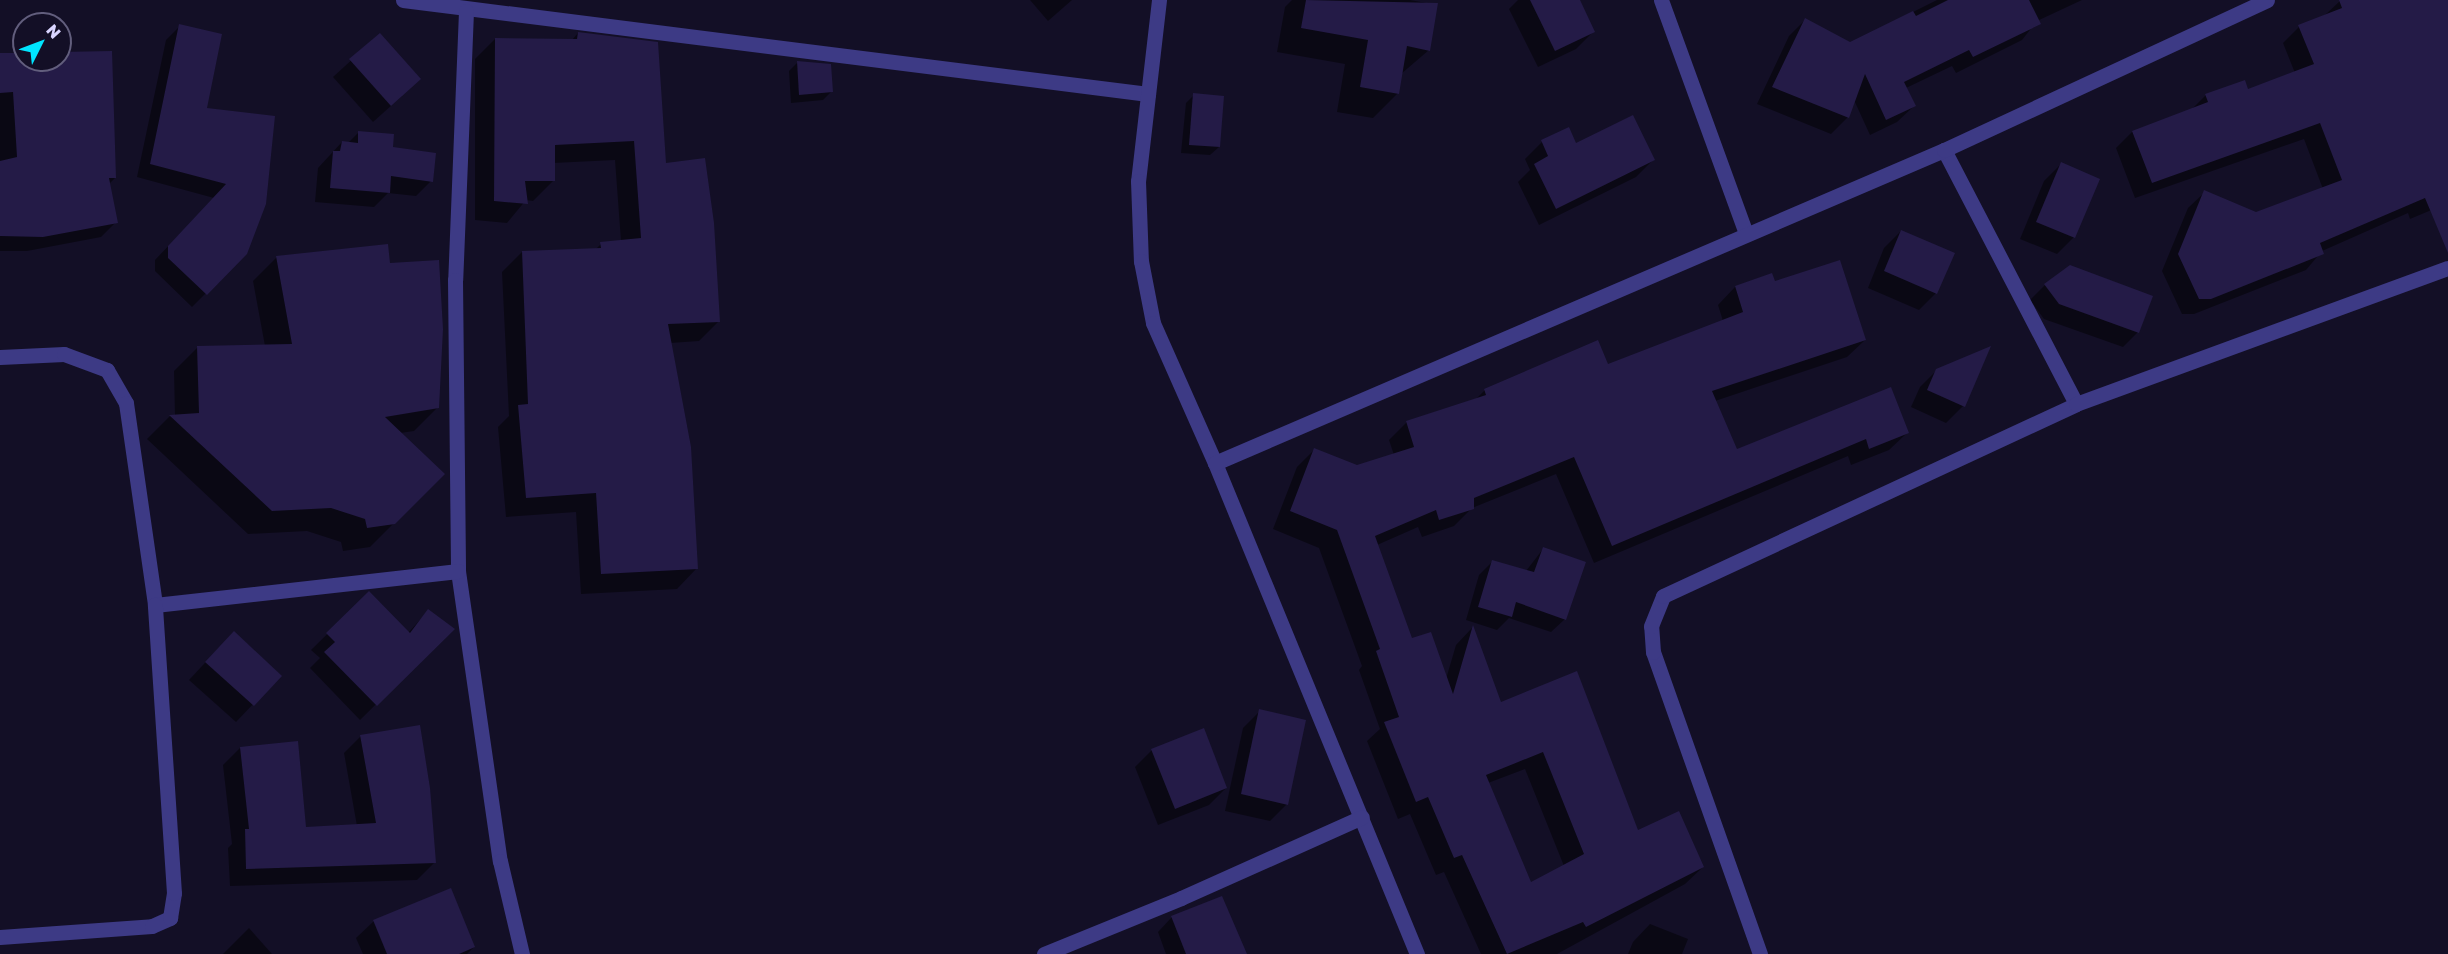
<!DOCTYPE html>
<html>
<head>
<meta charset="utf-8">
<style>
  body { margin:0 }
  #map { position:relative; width:2448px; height:954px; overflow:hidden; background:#130f26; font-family:"Golos Text",sans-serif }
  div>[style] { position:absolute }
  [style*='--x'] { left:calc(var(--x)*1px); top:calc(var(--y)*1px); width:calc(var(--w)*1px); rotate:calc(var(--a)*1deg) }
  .shadow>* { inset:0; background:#0007 }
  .building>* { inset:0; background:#241b47 }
  .minor>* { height:15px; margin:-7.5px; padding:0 7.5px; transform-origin:7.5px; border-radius:7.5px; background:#3d3a85 }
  span { translate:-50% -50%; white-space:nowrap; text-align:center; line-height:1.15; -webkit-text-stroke:4.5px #130f26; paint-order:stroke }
  .north { position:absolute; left:12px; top:12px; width:60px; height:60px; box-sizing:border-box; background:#130f26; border:2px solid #625e7d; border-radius:50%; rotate:48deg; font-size:16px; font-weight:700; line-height:24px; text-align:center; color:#d9d4ff }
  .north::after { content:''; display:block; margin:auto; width:21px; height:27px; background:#00e5ff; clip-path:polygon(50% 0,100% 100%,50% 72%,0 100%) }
</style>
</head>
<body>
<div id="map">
  <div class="shadow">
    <div style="clip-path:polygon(1030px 0,1072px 0,1048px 21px)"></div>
    <div style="clip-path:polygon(1292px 0,1410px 0,1437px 5px,1429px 50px,1401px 74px,1398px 93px,1373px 118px,1337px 112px,1345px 64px,1277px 52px,1285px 7px)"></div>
    <div style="clip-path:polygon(1518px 0,1578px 0,1593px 32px,1576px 49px,1538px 67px,1509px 9px)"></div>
    <div style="clip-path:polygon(1937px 0,2082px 0,2037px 21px,2022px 40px,1956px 73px,1952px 66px,1906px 88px,1914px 106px,1897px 122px,1870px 135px,1854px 100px,1848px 117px,1831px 134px,1757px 104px,1789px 36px,1805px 20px,1862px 50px,1877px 30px)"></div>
    <div style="clip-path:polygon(2341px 0,2448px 0,2448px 203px,2410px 219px,2408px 213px,2322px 251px,2306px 270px,2194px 314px,2182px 314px,2162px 271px,2188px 208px,2205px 192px,2256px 214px,2323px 189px,2304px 139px,2135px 198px,2116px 148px,2132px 132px,2191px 110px,2206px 95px,2247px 91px,2295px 73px,2283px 43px,2299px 27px,2323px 17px)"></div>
    <div style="clip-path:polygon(180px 26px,246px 253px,192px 307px,155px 271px,155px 260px,214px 198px,137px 177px,166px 40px)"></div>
    <div style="clip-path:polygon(578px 33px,665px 165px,719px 321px,699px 341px,670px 343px,696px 569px,677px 589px,581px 594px,576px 512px,506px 517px,498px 427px,509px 416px,502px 272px,522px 252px,595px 250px,601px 244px,621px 241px,615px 160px,553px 163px,553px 181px,533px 201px,526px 200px,507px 223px,475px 220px,475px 59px,495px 39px,572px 40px)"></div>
    <div style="clip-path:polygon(379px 35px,402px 96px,373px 122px,333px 77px)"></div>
    <div style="clip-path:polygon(24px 53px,24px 60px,60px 60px,60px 53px,115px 178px,109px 184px,116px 222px,101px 237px,27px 251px,0 251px,0 55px)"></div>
    <div style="clip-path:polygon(797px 63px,831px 92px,823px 100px,791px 103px,789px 71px)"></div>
    <div style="clip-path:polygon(1194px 95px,1219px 147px,1210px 155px,1181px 153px,1186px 103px)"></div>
    <div style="clip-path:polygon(1568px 129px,1576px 145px,1653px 160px,1636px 177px,1539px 225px,1518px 182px,1530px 170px,1525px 159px,1542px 142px)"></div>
    <div style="clip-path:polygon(359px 132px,392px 148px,431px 181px,416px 196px,388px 193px,374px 207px,315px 202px,318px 168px,342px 142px,348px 143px)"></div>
    <div style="clip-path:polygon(2061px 164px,2074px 237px,2057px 254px,2020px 239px,2044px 181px)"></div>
    <div style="clip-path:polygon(1901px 231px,1936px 293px,1919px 310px,1868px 288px,1884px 248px)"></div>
    <div style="clip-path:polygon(277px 257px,389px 265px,438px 407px,414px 431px,400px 433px,443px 474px,370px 547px,343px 551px,341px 542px,307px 531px,248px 534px,147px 439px,170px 416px,175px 416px,174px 371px,197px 348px,265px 346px,253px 281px)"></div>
    <div style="clip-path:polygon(evenodd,1774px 283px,1865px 340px,1847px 357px,1715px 401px,1737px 451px,1907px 433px,1889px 450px,1851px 465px,1848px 456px,1594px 563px,1556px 474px,1472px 508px,1454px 526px,1422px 537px,1418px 527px,1377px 545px,1411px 640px,1446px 679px,1456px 645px,1472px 628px,1500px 704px,1637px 832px,1703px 867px,1685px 884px,1557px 954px,1481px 954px,1444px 872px,1436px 875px,1410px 814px,1398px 819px,1367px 741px,1380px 729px,1359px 670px,1362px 666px,1319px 548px,1273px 529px,1297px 467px,1315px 449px,1357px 467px,1394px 455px,1389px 440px,1407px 422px,1475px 400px,1485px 390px,1607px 366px,1723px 321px,1718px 305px,1735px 287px,1774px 283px,1525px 769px,1564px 866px,1530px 885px,1488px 783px,1525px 769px)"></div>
    <div style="clip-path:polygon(2045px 285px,2138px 332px,2123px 347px,2044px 319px,2030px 300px)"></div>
    <div style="clip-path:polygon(1937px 370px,1963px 406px,1946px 423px,1911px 407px,1920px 387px)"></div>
    <div style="clip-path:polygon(1543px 549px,1565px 619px,1551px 632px,1509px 618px,1497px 630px,1466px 620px,1479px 575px,1493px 561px,1526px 571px)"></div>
    <div style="clip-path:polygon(369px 593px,408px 633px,428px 611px,452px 629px,360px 720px,310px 668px,320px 658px,311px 650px)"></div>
    <div style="clip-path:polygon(217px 650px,280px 676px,236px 722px,189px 680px)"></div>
    <div style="clip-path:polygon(1260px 711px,1287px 804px,1270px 821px,1225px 811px,1243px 728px)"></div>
    <div style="clip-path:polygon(361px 736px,434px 863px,417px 880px,230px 886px,228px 848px,232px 844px,223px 765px,240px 748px,305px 829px,357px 826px,344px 753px)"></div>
    <div style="clip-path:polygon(1152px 750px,1226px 788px,1209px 805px,1158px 825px,1135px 767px)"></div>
    <div style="clip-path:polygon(450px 890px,474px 947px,467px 954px,363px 954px,356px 938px,374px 921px)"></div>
    <div style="clip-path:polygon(1172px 917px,1245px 954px,1166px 954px,1158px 932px)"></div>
    <div style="clip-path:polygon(1650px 924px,1688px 939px,1682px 954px,1628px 954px,1633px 942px)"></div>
    <div style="clip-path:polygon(249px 928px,272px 954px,223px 954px)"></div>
  </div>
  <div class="building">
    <div style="clip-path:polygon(1306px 0,1438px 3px,1430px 51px,1407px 46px,1399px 94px,1360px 87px,1368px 40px,1301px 28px)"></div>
    <div style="clip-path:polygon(1530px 0,1580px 0,1595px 32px,1555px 51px)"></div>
    <div style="clip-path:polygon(1948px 0,2029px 0,2041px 24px,1973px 57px,1969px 50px,1904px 82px,1916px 106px,1886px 120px,1865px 74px,1849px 118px,1772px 87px,1805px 18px,1850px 42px,1913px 11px,1916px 16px)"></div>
    <div style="clip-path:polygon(2339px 0,2448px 0,2448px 253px,2425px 198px,2320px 243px,2324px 254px,2211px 299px,2199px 299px,2178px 254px,2204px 190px,2256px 212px,2342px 180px,2320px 123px,2152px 183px,2132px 131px,2208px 102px,2205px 94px,2245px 80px,2248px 89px,2314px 64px,2298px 25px,2342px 8px)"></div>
    <div style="clip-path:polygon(179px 24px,222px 34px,207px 108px,275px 116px,266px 204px,247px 254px,207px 295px,168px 258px,168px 246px,226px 184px,150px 164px)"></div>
    <div style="clip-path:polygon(578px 32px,658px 42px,666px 163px,705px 158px,714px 223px,720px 322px,668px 324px,691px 447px,698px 569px,601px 574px,596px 493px,526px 498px,518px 405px,528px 404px,522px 251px,601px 248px,600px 242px,641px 238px,634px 141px,555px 145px,555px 181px,525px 181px,528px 204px,494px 201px,495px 38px,577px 39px)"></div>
    <div style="clip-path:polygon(380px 33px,421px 79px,391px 106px,349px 59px)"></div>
    <div style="clip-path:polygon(112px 51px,116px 178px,109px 178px,118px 223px,43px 237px,0 236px,0 161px,17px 157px,13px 92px,0 93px,0 53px,24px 53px,24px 60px,60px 60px,60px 52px)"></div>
    <div style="clip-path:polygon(797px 61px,831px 64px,833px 92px,799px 95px)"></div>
    <div style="clip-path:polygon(1193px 93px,1224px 96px,1220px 147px,1189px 145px)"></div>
    <div style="clip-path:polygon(1633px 115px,1655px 160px,1556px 209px,1534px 164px,1548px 156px,1541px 140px,1569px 127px,1576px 143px)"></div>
    <div style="clip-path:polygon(358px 131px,394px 134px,393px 147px,436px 153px,433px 182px,391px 176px,390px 193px,330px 188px,333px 151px,340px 151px,342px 141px,358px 143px)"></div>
    <div style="clip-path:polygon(2061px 162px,2100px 179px,2075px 238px,2036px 222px)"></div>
    <div style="clip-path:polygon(1901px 230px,1955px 253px,1937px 294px,1884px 271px)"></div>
    <div style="clip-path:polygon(388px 244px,390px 263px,439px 260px,443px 329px,439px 408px,385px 417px,445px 474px,395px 524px,367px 528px,365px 519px,331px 508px,272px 511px,169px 415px,199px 413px,197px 346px,292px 344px,276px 256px)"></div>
    <div style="clip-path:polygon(evenodd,1840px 260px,1866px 340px,1712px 391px,1737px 449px,1891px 387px,1909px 433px,1869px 449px,1866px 439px,1612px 546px,1574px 457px,1474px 498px,1474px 509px,1439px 520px,1436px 510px,1375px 536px,1412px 638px,1431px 632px,1453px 694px,1473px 625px,1501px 702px,1577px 671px,1638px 830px,1679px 811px,1704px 867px,1586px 927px,1583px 922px,1507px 954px,1462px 855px,1454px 858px,1428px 797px,1416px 802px,1384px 722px,1399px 717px,1376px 651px,1380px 649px,1337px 530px,1290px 511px,1314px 448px,1357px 465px,1414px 447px,1406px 421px,1486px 395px,1484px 389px,1598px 340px,1608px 364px,1743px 312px,1735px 286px,1772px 273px,1775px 281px,1840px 260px,1543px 752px,1584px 854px,1531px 882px,1486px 775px,1543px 752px)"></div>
    <div style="clip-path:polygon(2070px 265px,2153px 296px,2139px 333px,2059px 304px,2044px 284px)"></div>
    <div style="clip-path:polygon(1991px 346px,1965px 407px,1927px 390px,1936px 369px)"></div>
    <div style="clip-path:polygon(1543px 547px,1586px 562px,1566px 620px,1516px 602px,1512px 617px,1478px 607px,1492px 560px,1534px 572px)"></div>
    <div style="clip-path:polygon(369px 591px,410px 633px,428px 609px,455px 629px,377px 706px,324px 652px,335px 642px,326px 633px)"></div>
    <div style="clip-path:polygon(234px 631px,282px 676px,254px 706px,205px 662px)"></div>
    <div style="clip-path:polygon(1259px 709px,1306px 720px,1288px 805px,1241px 794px)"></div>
    <div style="clip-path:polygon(420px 725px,430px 788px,436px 863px,246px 869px,245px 829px,249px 829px,240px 747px,298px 741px,306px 827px,376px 823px,360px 735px)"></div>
    <div style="clip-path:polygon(1204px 728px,1227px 788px,1175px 809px,1151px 749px)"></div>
    <div style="clip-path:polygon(451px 888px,475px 947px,459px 954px,387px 954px,373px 920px)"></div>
    <div style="clip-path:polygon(1222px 896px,1247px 954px,1186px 954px,1171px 916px)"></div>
  </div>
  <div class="minor">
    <div style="--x:403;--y:0;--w:751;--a:7.19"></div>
    <div style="--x:1159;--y:0;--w:182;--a:96.6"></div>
    <div style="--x:1138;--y:181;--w:80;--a:87.9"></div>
    <div style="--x:1141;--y:261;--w:63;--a:79"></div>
    <div style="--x:1153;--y:323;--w:153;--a:66.1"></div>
    <div style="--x:1215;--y:463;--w:531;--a:67.64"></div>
    <div style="--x:1661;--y:0;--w:248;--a:70"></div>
    <div style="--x:466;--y:11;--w:269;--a:92.3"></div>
    <div style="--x:455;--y:280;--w:291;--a:89.4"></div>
    <div style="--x:458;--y:571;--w:293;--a:81.8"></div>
    <div style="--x:500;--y:861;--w:96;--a:76.7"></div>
    <div style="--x:1944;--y:150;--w:286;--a:62.5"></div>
    <div style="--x:0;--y:357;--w:64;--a:-2.7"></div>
    <div style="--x:64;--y:354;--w:46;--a:20.4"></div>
    <div style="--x:107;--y:370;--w:38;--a:60"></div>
    <div style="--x:126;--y:403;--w:204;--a:81.8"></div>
    <div style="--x:155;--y:605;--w:305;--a:-6.4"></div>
    <div style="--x:1215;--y:463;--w:793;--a:-23.24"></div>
    <div style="--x:1944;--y:150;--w:356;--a:-24.9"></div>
    <div style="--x:0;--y:937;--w:152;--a:-4.1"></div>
    <div style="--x:152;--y:926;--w:20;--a:-24"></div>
    <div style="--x:170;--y:918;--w:25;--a:-81"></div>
    <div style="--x:174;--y:893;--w:289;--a:-93.8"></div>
    <div style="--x:1044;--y:954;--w:148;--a:-22.2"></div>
    <div style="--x:1181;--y:898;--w:198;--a:-24.1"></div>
    <div style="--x:1760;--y:954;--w:320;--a:-109.5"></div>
    <div style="--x:1653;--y:652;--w:26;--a:-94"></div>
    <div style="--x:1651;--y:626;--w:32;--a:-68"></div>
    <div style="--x:1663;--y:596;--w:455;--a:-24.9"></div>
    <div style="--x:2076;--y:404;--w:396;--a:-20.1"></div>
  </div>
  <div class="north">N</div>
</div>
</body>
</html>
